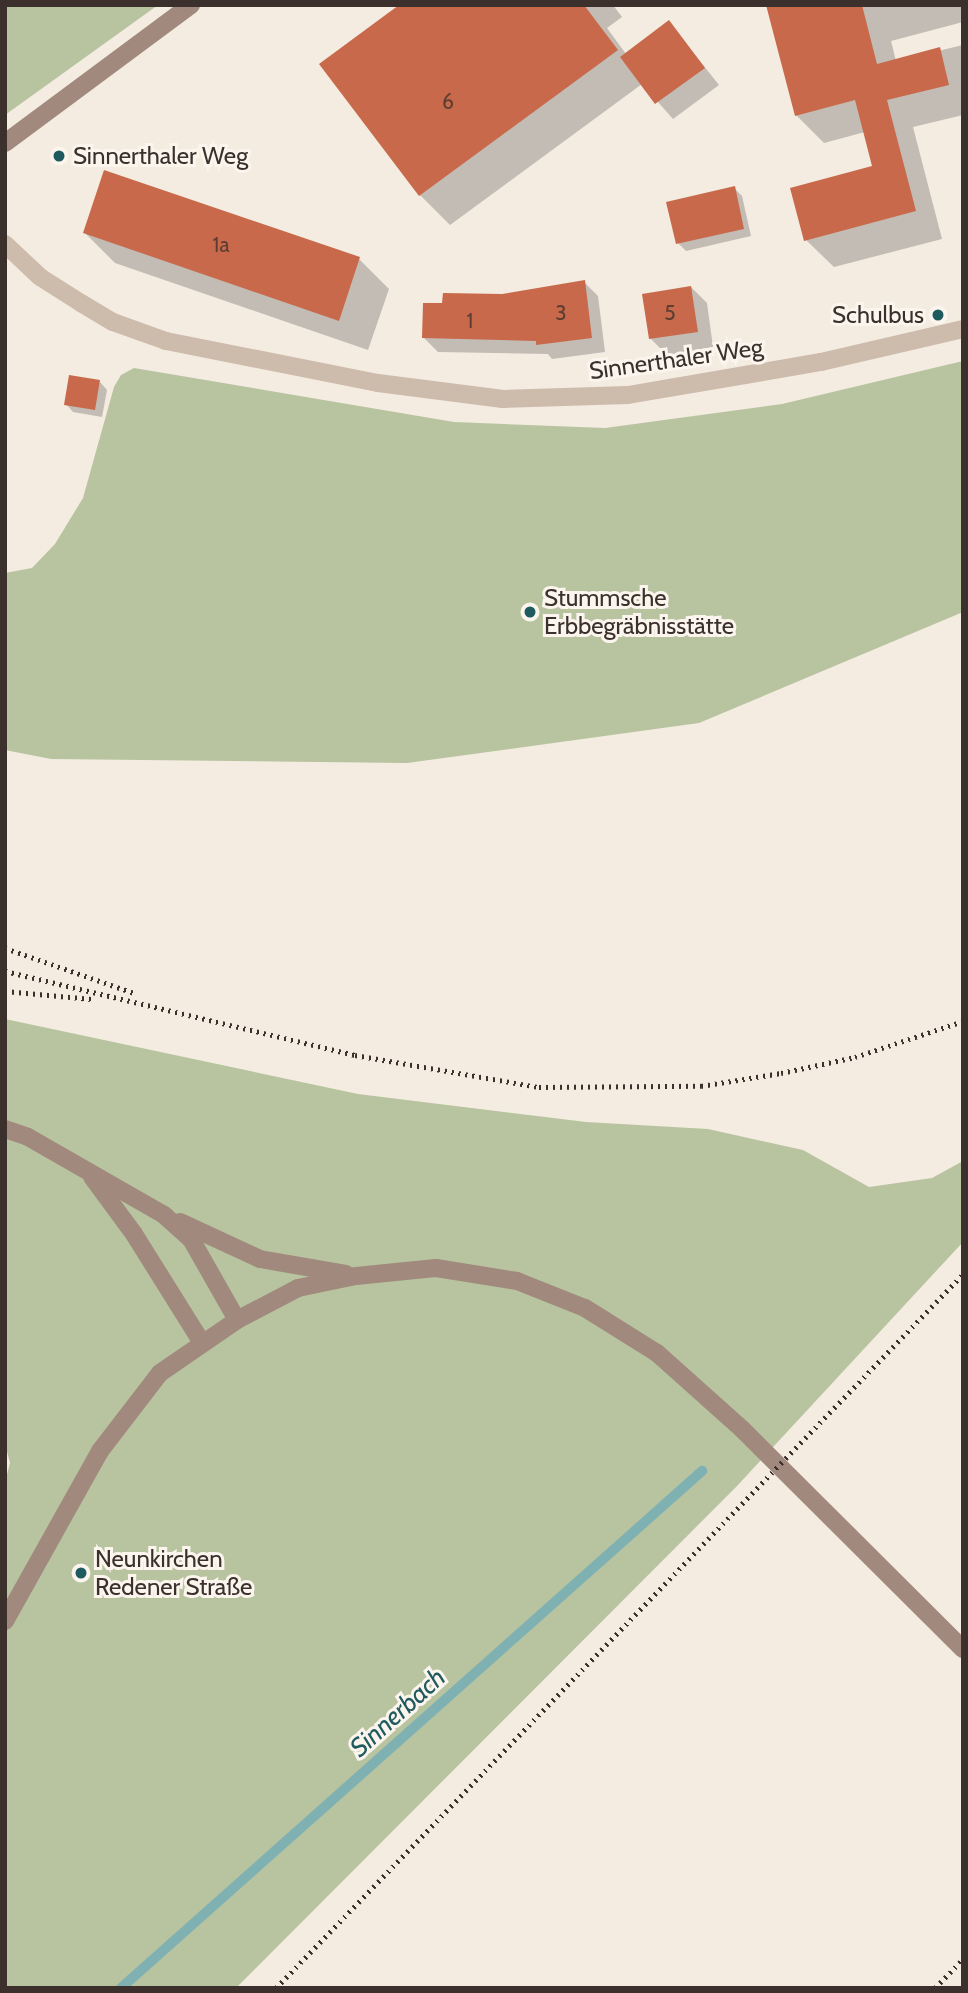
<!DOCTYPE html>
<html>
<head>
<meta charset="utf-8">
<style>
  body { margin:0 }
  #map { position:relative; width:968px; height:1993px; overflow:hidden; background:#f4ebe1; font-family:Cabin,sans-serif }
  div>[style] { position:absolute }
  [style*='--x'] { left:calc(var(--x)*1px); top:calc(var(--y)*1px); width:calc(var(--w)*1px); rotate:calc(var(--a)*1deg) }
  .green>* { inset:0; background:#b8c4a0 }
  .shadow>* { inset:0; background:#0003 }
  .stream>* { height:10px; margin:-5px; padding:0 5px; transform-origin:5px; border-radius:5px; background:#7fb0b2 }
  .building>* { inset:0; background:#c8694b }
  .minor>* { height:18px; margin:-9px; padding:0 9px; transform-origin:9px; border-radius:9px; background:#cdbbac }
  .secondary>* { height:18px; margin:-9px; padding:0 9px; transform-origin:9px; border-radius:9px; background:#a18a7d }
  .rail>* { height:5px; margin-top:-2.5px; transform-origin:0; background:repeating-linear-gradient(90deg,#3b302b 0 2px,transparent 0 7px) }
  .dots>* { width:19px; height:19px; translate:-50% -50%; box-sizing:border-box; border:4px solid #fbf5ee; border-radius:50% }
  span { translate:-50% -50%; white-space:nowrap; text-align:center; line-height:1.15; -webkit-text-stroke:6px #fbf5ee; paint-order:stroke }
  .number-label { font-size:21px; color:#5e3e33 }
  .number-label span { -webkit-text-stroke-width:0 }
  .poi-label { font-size:24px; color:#3b302b }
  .left { translate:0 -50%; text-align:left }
  .right { translate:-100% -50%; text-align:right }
  .street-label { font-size:24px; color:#3b302b }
  .water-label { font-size:26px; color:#1f5a5e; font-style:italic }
  .frame { position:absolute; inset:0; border:7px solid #3b302b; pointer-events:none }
</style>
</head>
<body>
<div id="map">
  <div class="green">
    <div style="clip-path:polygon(5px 5px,158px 5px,5px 115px)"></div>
    <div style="clip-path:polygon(963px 361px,963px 612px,699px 723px,407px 763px,51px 759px,5px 750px,5px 573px,32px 568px,55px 544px,83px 498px,114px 387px,121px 375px,134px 368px,454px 422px,605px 428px,782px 404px)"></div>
    <div style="clip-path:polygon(5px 1019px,358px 1094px,586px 1122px,708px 1129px,803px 1150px,869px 1187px,932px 1178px,963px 1161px,963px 1242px,737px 1486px,236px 1988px,5px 1988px,5px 1482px,10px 1463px,5px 1444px)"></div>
  </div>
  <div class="shadow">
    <div style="clip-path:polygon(402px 5px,613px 5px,622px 17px,607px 28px,626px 54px,669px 22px,719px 85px,673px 119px,642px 84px,450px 225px,420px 195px)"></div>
    <div style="clip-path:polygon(768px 5px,963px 5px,963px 22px,891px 41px,896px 61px,963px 45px,963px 115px,913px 127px,942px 239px,834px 267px,806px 240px,874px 167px,865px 132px,824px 143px,796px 115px)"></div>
    <div style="clip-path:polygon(734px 188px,742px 196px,751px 236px,686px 251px,678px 243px)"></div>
    <div style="clip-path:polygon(85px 233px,359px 259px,389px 289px,368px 350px,115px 263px)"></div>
    <div style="clip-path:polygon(584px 282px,598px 296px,605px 352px,552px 359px,548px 354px,438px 352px,424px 338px,444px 305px)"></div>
    <div style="clip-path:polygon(691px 287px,707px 303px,713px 347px,667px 355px,651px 339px)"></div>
    <div style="clip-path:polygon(100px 382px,107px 390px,102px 417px,73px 412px,66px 404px)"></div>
  </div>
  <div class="stream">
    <div style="--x:121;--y:1988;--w:778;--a:-41.66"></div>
  </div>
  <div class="building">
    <div style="clip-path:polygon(399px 5px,584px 5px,618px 50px,419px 196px,319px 64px)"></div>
    <div style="clip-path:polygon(766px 5px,862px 5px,877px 64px,940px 47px,949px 85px,887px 100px,916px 211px,804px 241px,790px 188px,872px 166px,855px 100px,795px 116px)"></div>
    <div style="clip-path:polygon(669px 20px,705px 68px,655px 104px,620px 57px)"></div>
    <div style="clip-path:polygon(104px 170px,360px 257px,339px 321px,83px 233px)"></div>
    <div style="clip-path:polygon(735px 186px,744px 229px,676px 244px,666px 202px)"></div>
    <div style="clip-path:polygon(585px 280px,592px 338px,536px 345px,536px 341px,422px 338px,423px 303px,442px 303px,443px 293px,502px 294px)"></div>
    <div style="clip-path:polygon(691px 286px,698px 332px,649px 339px,642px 294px)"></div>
    <div style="clip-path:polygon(69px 375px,100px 380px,95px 410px,64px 405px)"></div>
  </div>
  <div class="minor">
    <div style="--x:5;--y:244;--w:48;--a:43.3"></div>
    <div style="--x:40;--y:277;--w:49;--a:32.4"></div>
    <div style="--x:81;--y:303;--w:37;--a:31"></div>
    <div style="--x:113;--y:322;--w:56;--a:19.7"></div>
    <div style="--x:166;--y:341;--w:216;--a:11.2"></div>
    <div style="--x:378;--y:383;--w:126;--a:7.3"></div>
    <div style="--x:503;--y:399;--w:125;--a:-1.8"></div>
    <div style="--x:628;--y:395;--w:196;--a:-9.7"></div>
    <div style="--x:821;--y:362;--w:146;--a:-13.1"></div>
  </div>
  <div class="secondary">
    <div style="--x:5;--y:143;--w:232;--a:-36.6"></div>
    <div style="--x:5;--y:1129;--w:24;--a:19"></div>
    <div style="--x:28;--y:1137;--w:157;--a:29.8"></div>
    <div style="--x:164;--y:1215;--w:36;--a:42"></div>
    <div style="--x:191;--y:1239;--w:93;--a:60.4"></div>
    <div style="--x:92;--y:1177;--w:71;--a:53.6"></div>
    <div style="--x:134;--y:1234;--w:128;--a:58"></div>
    <div style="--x:180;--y:1222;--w:88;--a:24.8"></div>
    <div style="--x:260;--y:1259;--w:87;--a:9.9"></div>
    <div style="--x:5;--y:1621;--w:195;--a:-60.8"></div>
    <div style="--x:100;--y:1451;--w:98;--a:-52.4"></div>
    <div style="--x:160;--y:1373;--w:93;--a:-34.5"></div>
    <div style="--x:237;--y:1320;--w:69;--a:-27.7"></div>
    <div style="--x:298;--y:1288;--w:59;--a:-11.7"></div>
    <div style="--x:356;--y:1276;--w:80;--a:-5.7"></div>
    <div style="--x:436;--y:1268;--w:82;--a:9.1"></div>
    <div style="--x:517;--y:1281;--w:73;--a:21.7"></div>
    <div style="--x:585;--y:1308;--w:85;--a:32"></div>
    <div style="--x:657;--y:1353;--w:114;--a:41.8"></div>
    <div style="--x:742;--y:1429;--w:312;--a:44.9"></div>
  </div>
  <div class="rail">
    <div style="--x:5;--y:948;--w:137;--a:19.2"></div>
    <div style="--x:5;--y:971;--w:360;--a:13.5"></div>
    <div style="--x:355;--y:1055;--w:187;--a:9.9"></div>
    <div style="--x:539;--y:1087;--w:162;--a:-0.4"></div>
    <div style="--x:701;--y:1086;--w:81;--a:-9.2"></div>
    <div style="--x:781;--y:1073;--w:76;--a:-12.2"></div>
    <div style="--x:855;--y:1057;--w:114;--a:-18.4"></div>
    <div style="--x:5;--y:991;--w:87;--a:5.3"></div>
    <div style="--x:276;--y:1988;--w:991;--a:-46.1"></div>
    <div style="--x:935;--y:1988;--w:40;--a:-46"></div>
  </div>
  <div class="dots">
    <div style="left:59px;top:156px;background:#1f5a5e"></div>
    <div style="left:938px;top:315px;background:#1f5a5e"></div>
    <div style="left:530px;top:612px;background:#1f5a5e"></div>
    <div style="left:81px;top:1573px;background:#1f5a5e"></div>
  </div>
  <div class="number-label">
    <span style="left:448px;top:102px">6</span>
    <span style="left:221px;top:245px">1a</span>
    <span style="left:561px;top:313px">3</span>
    <span style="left:670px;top:313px">5</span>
    <span style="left:470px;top:321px">1</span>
  </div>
  <div class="poi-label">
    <span class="left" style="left:73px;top:156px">Sinnerthaler Weg</span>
    <span class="right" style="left:924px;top:315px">Schulbus</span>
    <span class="left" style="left:544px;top:612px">Stummsche<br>Erbbegräbnisstätte</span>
    <span class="left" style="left:95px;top:1573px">Neunkirchen<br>Redener Straße</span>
  </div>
  <div class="street-label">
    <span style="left:676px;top:359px;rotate:-8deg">Sinnerthaler Weg</span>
  </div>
  <div class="water-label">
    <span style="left:398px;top:1713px;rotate:-42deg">Sinnerbach</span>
  </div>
  <div class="frame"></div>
</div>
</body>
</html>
